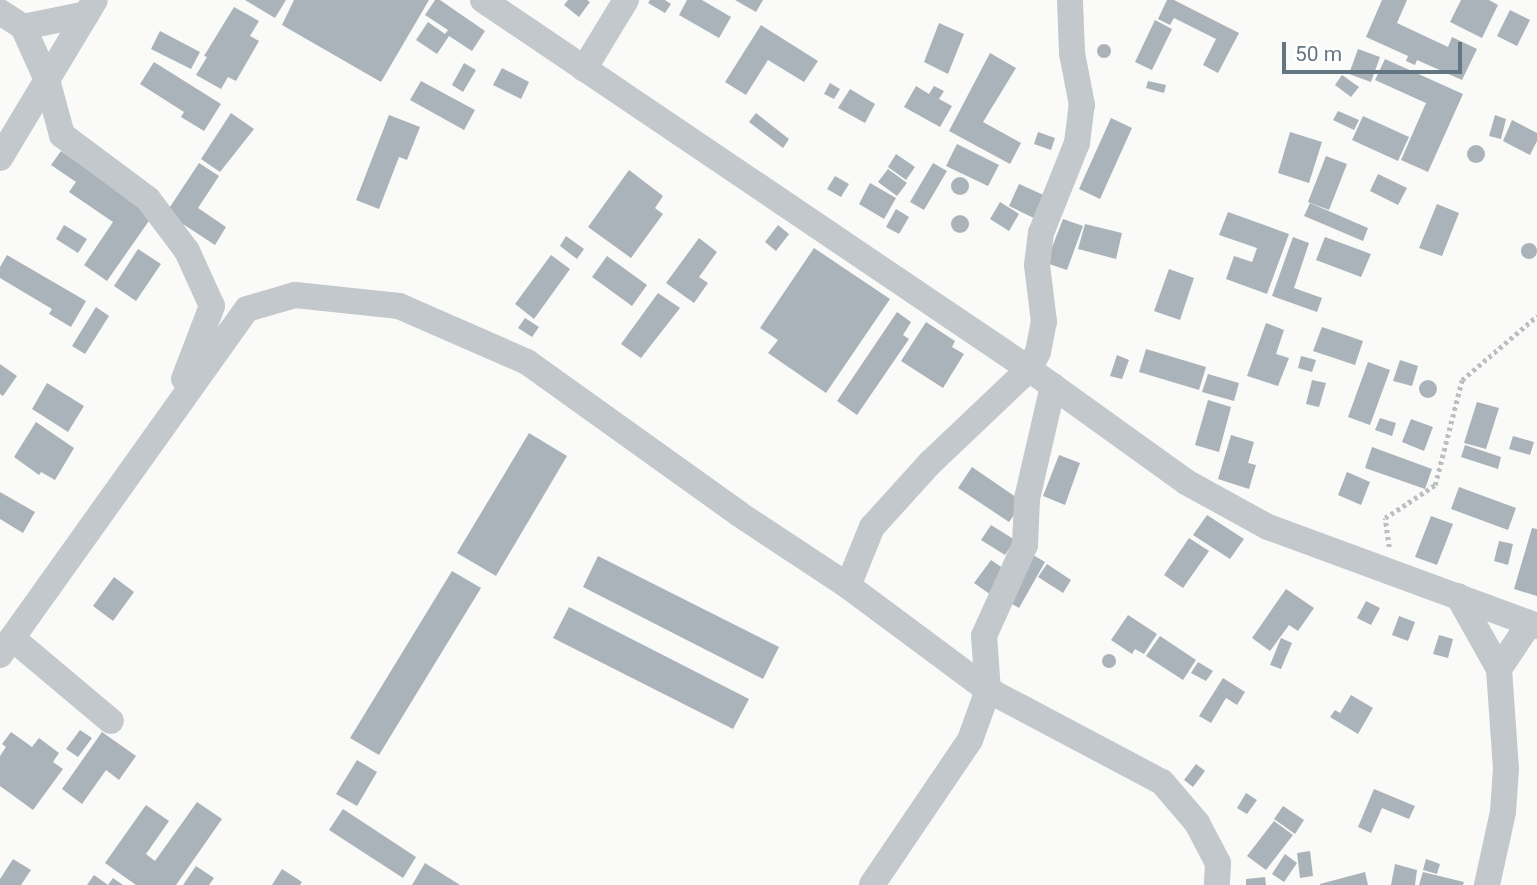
<!DOCTYPE html>
<html>
<head>
<meta charset="utf-8">
<style>
  body { margin:0 }
  #map { position:relative; width:1537px; height:885px; overflow:hidden; background:#fafaf8; font-family:Roboto,sans-serif }
  div>[style] { position:absolute }
  [style*='--x'] { left:calc(var(--x)*1px); top:calc(var(--y)*1px); width:calc(var(--w)*1px); rotate:calc(var(--a)*1deg) }
  .building>* { inset:0; background:#aab3b9 }
  .round { border-radius:50% }
  .path>* { height:4.5px; margin-top:-2.25px; transform-origin:0; background:repeating-linear-gradient(90deg,#bbbfc2 0 3.5px,transparent 0 7px) }
  .minor>* { height:26px; margin:-13px; padding:0 13px; transform-origin:13px; border-radius:13px; background:#c3c8cc }
  span { translate:-50% -50%; white-space:nowrap; text-align:center; line-height:1.15; -webkit-text-stroke:7px #fff; paint-order:stroke }
  .scale { position:absolute; left:1282px; top:42px; width:180px; height:32px; box-sizing:border-box; border:4px solid #657683; border-top:0; padding-left:9px; font-size:21px; line-height:24px; white-space:nowrap; color:#657683; -webkit-text-stroke:5px #fff; paint-order:stroke }
</style>
</head>
<body>
<div id="map">
  <div class="building">
    <div style="clip-path:polygon(245px 0,286px 0,275px 18px)"></div>
    <div style="clip-path:polygon(294px 0,429px 0,381px 82px,282px 25px)"></div>
    <div style="clip-path:polygon(435px 0,440px 0,485px 31px,472px 51px,449px 36px,437px 54px,416px 40px,428px 22px,445px 34px,448px 30px,425px 15px)"></div>
    <div style="clip-path:polygon(568px 0,587px 0,590px 2px,579px 17px,564px 5px)"></div>
    <div style="clip-path:polygon(650px 0,665px 0,671px 4px,665px 13px,648px 3px)"></div>
    <div style="clip-path:polygon(687px 0,702px 0,731px 17px,719px 38px,679px 15px)"></div>
    <div style="clip-path:polygon(735px 0,763px 0,756px 12px)"></div>
    <div style="clip-path:polygon(1167px 0,1174px 0,1239px 33px,1218px 73px,1203px 65px,1216px 39px,1174px 18px,1170px 25px,1158px 19px)"></div>
    <div style="clip-path:polygon(1382px 0,1407px 0,1397px 23px,1448px 47px,1452px 37px,1477px 49px,1462px 80px,1417px 60px,1415px 65px,1406px 61px,1408px 56px,1366px 37px)"></div>
    <div style="clip-path:polygon(1461px 0,1489px 0,1498px 5px,1482px 38px,1450px 22px)"></div>
    <div style="clip-path:polygon(234px 7px,259px 21px,250px 36px,259px 41px,236px 81px,228px 77px,221px 89px,196px 75px,207px 57px,204px 56px)"></div>
    <div style="clip-path:polygon(1510px 10px,1530px 20px,1517px 46px,1497px 36px)"></div>
    <div style="clip-path:polygon(1155px 20px,1172px 29px,1152px 70px,1135px 62px)"></div>
    <div style="clip-path:polygon(939px 23px,964px 34px,948px 74px,924px 62px)"></div>
    <div style="clip-path:polygon(761px 25px,818px 61px,804px 82px,768px 60px,746px 95px,725px 82px)"></div>
    <div style="clip-path:polygon(160px 31px,200px 52px,191px 69px,151px 49px)"></div>
    <div class="round" style="left:1097px;top:44px;width:14px;height:14px"></div>
    <div style="clip-path:polygon(1358px 49px,1380px 57px,1371px 82px,1349px 74px)"></div>
    <div style="clip-path:polygon(990px 53px,1016px 68px,983px 122px,1021px 143px,1010px 164px,949px 131px)"></div>
    <div style="clip-path:polygon(1385px 59px,1463px 94px,1428px 172px,1401px 160px,1426px 103px,1375px 80px)"></div>
    <div style="clip-path:polygon(154px 62px,221px 104px,204px 131px,181px 117px,184px 112px,140px 84px)"></div>
    <div style="clip-path:polygon(464px 63px,476px 70px,463px 92px,452px 85px)"></div>
    <div style="clip-path:polygon(502px 68px,529px 82px,521px 99px,493px 85px)"></div>
    <div style="clip-path:polygon(1342px 75px,1359px 87px,1351px 97px,1335px 85px)"></div>
    <div style="clip-path:polygon(421px 81px,475px 110px,464px 130px,410px 100px)"></div>
    <div style="clip-path:polygon(1148px 81px,1166px 85px,1164px 93px,1146px 88px)"></div>
    <div style="clip-path:polygon(830px 83px,840px 89px,834px 99px,824px 94px)"></div>
    <div style="clip-path:polygon(916px 86px,929px 94px,934px 86px,944px 91px,939px 99px,952px 106px,940px 127px,904px 107px)"></div>
    <div style="clip-path:polygon(850px 89px,875px 104px,865px 123px,838px 108px)"></div>
    <div style="clip-path:polygon(1338px 111px,1359px 120px,1354px 130px,1333px 120px)"></div>
    <div style="clip-path:polygon(231px 113px,254px 129px,220px 172px,201px 159px)"></div>
    <div style="clip-path:polygon(756px 113px,789px 139px,783px 148px,749px 122px)"></div>
    <div style="clip-path:polygon(389px 115px,420px 127px,407px 160px,399px 157px,379px 209px,356px 200px)"></div>
    <div style="clip-path:polygon(1495px 115px,1506px 119px,1501px 139px,1489px 136px)"></div>
    <div style="clip-path:polygon(1363px 116px,1409px 137px,1398px 161px,1352px 140px)"></div>
    <div style="clip-path:polygon(1111px 118px,1132px 128px,1100px 199px,1079px 189px)"></div>
    <div style="clip-path:polygon(1512px 120px,1537px 133px,1537px 141px,1530px 155px,1503px 141px)"></div>
    <div style="clip-path:polygon(1038px 132px,1055px 138px,1051px 150px,1034px 144px)"></div>
    <div style="clip-path:polygon(1290px 132px,1322px 142px,1309px 183px,1278px 173px)"></div>
    <div style="clip-path:polygon(957px 144px,999px 165px,988px 186px,946px 166px)"></div>
    <div class="round" style="left:1467px;top:145px;width:18px;height:18px"></div>
    <div style="clip-path:polygon(61px 151px,153px 215px,107px 281px,84px 265px,113px 222px,69px 192px,76px 182px,51px 165px)"></div>
    <div style="clip-path:polygon(896px 154px,915px 167px,906px 180px,888px 167px)"></div>
    <div style="clip-path:polygon(1326px 156px,1347px 164px,1329px 210px,1308px 202px)"></div>
    <div style="clip-path:polygon(199px 163px,219px 176px,198px 208px,226px 227px,215px 245px,166px 213px)"></div>
    <div style="clip-path:polygon(933px 163px,947px 171px,924px 210px,910px 202px)"></div>
    <div style="clip-path:polygon(888px 169px,907px 183px,897px 196px,878px 182px)"></div>
    <div style="clip-path:polygon(629px 170px,663px 196px,655px 208px,663px 214px,631px 258px,588px 227px)"></div>
    <div style="clip-path:polygon(1378px 174px,1407px 188px,1398px 205px,1370px 191px)"></div>
    <div style="clip-path:polygon(835px 176px,849px 184px,841px 197px,827px 189px)"></div>
    <div class="round" style="left:951px;top:177px;width:18px;height:18px"></div>
    <div style="clip-path:polygon(870px 183px,896px 198px,884px 219px,859px 204px)"></div>
    <div style="clip-path:polygon(1019px 184px,1048px 197px,1038px 220px,1009px 206px)"></div>
    <div style="clip-path:polygon(1000px 202px,1019px 214px,1009px 231px,990px 219px)"></div>
    <div style="clip-path:polygon(1310px 203px,1368px 228px,1363px 241px,1304px 216px)"></div>
    <div style="clip-path:polygon(1437px 204px,1459px 213px,1442px 256px,1419px 248px)"></div>
    <div style="clip-path:polygon(896px 209px,909px 217px,899px 234px,886px 227px)"></div>
    <div style="clip-path:polygon(1228px 212px,1289px 234px,1267px 294px,1226px 279px,1234px 256px,1252px 262px,1257px 248px,1219px 235px)"></div>
    <div class="round" style="left:951px;top:215px;width:18px;height:18px"></div>
    <div style="clip-path:polygon(1063px 219px,1083px 226px,1067px 270px,1046px 263px)"></div>
    <div style="clip-path:polygon(1085px 224px,1122px 233px,1116px 259px,1078px 249px)"></div>
    <div style="clip-path:polygon(64px 225px,87px 239px,78px 253px,56px 239px)"></div>
    <div style="clip-path:polygon(778px 225px,789px 234px,776px 251px,765px 242px)"></div>
    <div style="clip-path:polygon(566px 236px,584px 249px,577px 259px,560px 246px)"></div>
    <div style="clip-path:polygon(1293px 237px,1309px 243px,1294px 288px,1322px 298px,1317px 312px,1272px 296px)"></div>
    <div style="clip-path:polygon(1325px 237px,1371px 254px,1361px 277px,1316px 260px)"></div>
    <div style="clip-path:polygon(699px 238px,717px 252px,699px 277px,708px 283px,694px 303px,666px 283px)"></div>
    <div class="round" style="left:1521px;top:243px;width:16px;height:16px"></div>
    <div style="clip-path:polygon(814px 248px,890px 299px,826px 393px,768px 353px,778px 340px,760px 328px)"></div>
    <div style="clip-path:polygon(138px 249px,161px 264px,136px 301px,114px 286px)"></div>
    <div style="clip-path:polygon(7px 255px,86px 301px,71px 327px,49px 314px,52px 309px,0 278px,0 267px)"></div>
    <div style="clip-path:polygon(551px 255px,570px 269px,534px 319px,515px 304px)"></div>
    <div style="clip-path:polygon(607px 256px,647px 285px,632px 306px,592px 277px)"></div>
    <div style="clip-path:polygon(1169px 269px,1194px 278px,1180px 320px,1154px 311px)"></div>
    <div style="clip-path:polygon(658px 293px,680px 308px,641px 358px,621px 344px)"></div>
    <div style="clip-path:polygon(96px 307px,109px 316px,85px 354px,72px 346px)"></div>
    <div style="clip-path:polygon(897px 312px,911px 322px,903px 335px,909px 339px,857px 415px,837px 401px)"></div>
    <div style="clip-path:polygon(525px 318px,539px 327px,532px 337px,518px 328px)"></div>
    <div style="clip-path:polygon(926px 322px,955px 341px,952px 347px,964px 354px,943px 388px,901px 361px)"></div>
    <div style="clip-path:polygon(1266px 323px,1284px 330px,1276px 354px,1289px 358px,1278px 386px,1247px 376px)"></div>
    <div style="clip-path:polygon(1322px 327px,1363px 341px,1355px 365px,1313px 351px)"></div>
    <div style="clip-path:polygon(1146px 349px,1206px 367px,1199px 390px,1139px 372px)"></div>
    <div style="clip-path:polygon(1117px 355px,1129px 360px,1122px 379px,1110px 376px)"></div>
    <div style="clip-path:polygon(1301px 356px,1316px 360px,1312px 372px,1298px 368px)"></div>
    <div style="clip-path:polygon(1400px 360px,1418px 366px,1412px 386px,1393px 381px)"></div>
    <div style="clip-path:polygon(1368px 362px,1390px 370px,1370px 425px,1348px 417px)"></div>
    <div style="clip-path:polygon(0 364px,17px 376px,3px 396px,0 394px)"></div>
    <div style="clip-path:polygon(1208px 374px,1239px 383px,1234px 401px,1202px 392px)"></div>
    <div class="round" style="left:1419px;top:380px;width:18px;height:18px"></div>
    <div style="clip-path:polygon(1312px 380px,1326px 383px,1319px 407px,1306px 404px)"></div>
    <div style="clip-path:polygon(47px 383px,84px 406px,68px 432px,32px 409px)"></div>
    <div style="clip-path:polygon(1208px 400px,1231px 407px,1219px 452px,1195px 445px)"></div>
    <div style="clip-path:polygon(1477px 402px,1499px 408px,1486px 449px,1464px 443px)"></div>
    <div style="clip-path:polygon(1380px 418px,1396px 423px,1392px 436px,1375px 430px)"></div>
    <div style="clip-path:polygon(1411px 419px,1433px 427px,1424px 451px,1402px 442px)"></div>
    <div style="clip-path:polygon(36px 422px,74px 448px,55px 480px,41px 472px,39px 475px,14px 457px)"></div>
    <div style="clip-path:polygon(529px 433px,567px 456px,496px 576px,457px 553px)"></div>
    <div style="clip-path:polygon(1231px 435px,1254px 442px,1248px 463px,1256px 465px,1249px 489px,1218px 479px)"></div>
    <div style="clip-path:polygon(1513px 436px,1534px 442px,1530px 455px,1509px 449px)"></div>
    <div style="clip-path:polygon(1465px 445px,1501px 457px,1498px 469px,1461px 457px)"></div>
    <div style="clip-path:polygon(1372px 447px,1432px 469px,1425px 489px,1365px 468px)"></div>
    <div style="clip-path:polygon(1059px 455px,1080px 463px,1065px 505px,1043px 496px)"></div>
    <div style="clip-path:polygon(972px 467px,1023px 502px,1009px 522px,958px 488px)"></div>
    <div style="clip-path:polygon(1347px 472px,1370px 482px,1361px 505px,1338px 495px)"></div>
    <div style="clip-path:polygon(1459px 487px,1516px 508px,1508px 530px,1451px 509px)"></div>
    <div style="clip-path:polygon(0 492px,35px 512px,23px 533px,0 519px)"></div>
    <div style="clip-path:polygon(1207px 515px,1244px 539px,1230px 559px,1193px 535px)"></div>
    <div style="clip-path:polygon(1431px 516px,1453px 524px,1437px 565px,1415px 557px)"></div>
    <div style="clip-path:polygon(991px 525px,1015px 540px,1005px 555px,981px 540px)"></div>
    <div style="clip-path:polygon(1532px 528px,1537px 529px,1537px 596px,1514px 589px)"></div>
    <div style="clip-path:polygon(1189px 538px,1209px 551px,1183px 588px,1164px 575px)"></div>
    <div style="clip-path:polygon(1499px 541px,1513px 544px,1508px 565px,1494px 561px)"></div>
    <div style="clip-path:polygon(1033px 555px,1045px 562px,1019px 608px,1007px 601px)"></div>
    <div style="clip-path:polygon(598px 556px,779px 647px,763px 679px,583px 587px)"></div>
    <div style="clip-path:polygon(991px 560px,1010px 573px,994px 597px,974px 583px)"></div>
    <div style="clip-path:polygon(1047px 564px,1071px 580px,1063px 593px,1038px 577px)"></div>
    <div style="clip-path:polygon(452px 571px,481px 588px,379px 755px,350px 738px)"></div>
    <div style="clip-path:polygon(114px 577px,134px 592px,113px 621px,93px 606px)"></div>
    <div style="clip-path:polygon(1286px 589px,1314px 608px,1298px 631px,1289px 625px,1270px 651px,1252px 638px)"></div>
    <div style="clip-path:polygon(1366px 601px,1380px 608px,1371px 625px,1357px 618px)"></div>
    <div style="clip-path:polygon(569px 607px,749px 699px,733px 729px,553px 638px)"></div>
    <div style="clip-path:polygon(1128px 615px,1157px 634px,1144px 654px,1135px 649px,1132px 654px,1111px 640px)"></div>
    <div style="clip-path:polygon(1399px 616px,1415px 622px,1408px 641px,1392px 635px)"></div>
    <div style="clip-path:polygon(1439px 635px,1453px 639px,1448px 658px,1433px 654px)"></div>
    <div style="clip-path:polygon(1160px 636px,1196px 660px,1183px 680px,1146px 656px)"></div>
    <div style="clip-path:polygon(1281px 638px,1292px 643px,1281px 669px,1270px 665px)"></div>
    <div class="round" style="left:1102px;top:654px;width:14px;height:14px"></div>
    <div style="clip-path:polygon(1198px 662px,1213px 671px,1206px 681px,1191px 673px)"></div>
    <div style="clip-path:polygon(1223px 678px,1245px 692px,1237px 705px,1226px 698px,1211px 723px,1199px 716px)"></div>
    <div style="clip-path:polygon(1351px 695px,1373px 708px,1358px 734px,1330px 717px,1335px 710px,1340px 713px)"></div>
    <div style="clip-path:polygon(80px 730px,92px 738px,78px 757px,66px 749px)"></div>
    <div style="clip-path:polygon(11px 732px,32px 747px,39px 738px,59px 753px,53px 762px,63px 769px,33px 810px,0 786px,0 756px,6px 747px,2px 744px)"></div>
    <div style="clip-path:polygon(102px 732px,136px 756px,119px 780px,106px 770px,82px 804px,62px 789px)"></div>
    <div style="clip-path:polygon(357px 760px,377px 772px,357px 806px,336px 794px)"></div>
    <div style="clip-path:polygon(1196px 764px,1205px 771px,1193px 787px,1184px 780px)"></div>
    <div style="clip-path:polygon(1374px 789px,1415px 806px,1409px 819px,1382px 808px,1371px 833px,1358px 827px)"></div>
    <div style="clip-path:polygon(1246px 793px,1257px 800px,1247px 814px,1237px 808px)"></div>
    <div style="clip-path:polygon(197px 802px,222px 819px,176px 885px,136px 885px,105px 863px,146px 805px,169px 821px,146px 854px,155px 861px)"></div>
    <div style="clip-path:polygon(1283px 806px,1304px 820px,1295px 834px,1274px 819px)"></div>
    <div style="clip-path:polygon(343px 809px,416px 857px,403px 878px,329px 830px)"></div>
    <div style="clip-path:polygon(1274px 821px,1293px 835px,1266px 870px,1247px 856px)"></div>
    <div style="clip-path:polygon(1310px 851px,1313px 876px,1300px 878px,1297px 853px)"></div>
    <div style="clip-path:polygon(1285px 854px,1297px 863px,1284px 882px,1272px 874px)"></div>
    <div style="clip-path:polygon(13px 859px,31px 870px,21px 885px,0 885px,0 879px)"></div>
    <div style="clip-path:polygon(1426px 859px,1440px 864px,1437px 874px,1423px 870px)"></div>
    <div style="clip-path:polygon(425px 863px,460px 885px,412px 885px)"></div>
    <div style="clip-path:polygon(1395px 864px,1417px 870px,1415px 885px,1391px 885px)"></div>
    <div style="clip-path:polygon(196px 866px,214px 878px,209px 885px,183px 885px)"></div>
    <div style="clip-path:polygon(282px 869px,302px 882px,300px 885px,272px 885px)"></div>
    <div style="clip-path:polygon(1365px 872px,1368px 885px,1320px 885px,1320px 884px)"></div>
    <div style="clip-path:polygon(1423px 872px,1464px 882px,1463px 885px,1419px 885px)"></div>
    <div style="clip-path:polygon(94px 875px,108px 885px,113px 878px,123px 885px,87px 885px)"></div>
    <div style="clip-path:polygon(1265px 877px,1266px 885px,1246px 885px,1246px 879px)"></div>
  </div>
  <div class="path">
    <div style="--x:1389;--y:547;--w:29;--a:-98"></div>
    <div style="--x:1385;--y:518;--w:60;--a:-33.4"></div>
    <div style="--x:1435;--y:485;--w:108;--a:-75.6"></div>
    <div style="--x:1462;--y:380;--w:99;--a:-40.5"></div>
  </div>
  <div class="minor">
    <div style="--x:483;--y:0;--w:659;--a:34.05"></div>
    <div style="--x:1029;--y:369;--w:193;--a:35.7"></div>
    <div style="--x:1186;--y:482;--w:94;--a:28.8"></div>
    <div style="--x:1268;--y:527;--w:287;--a:20.2"></div>
    <div style="--x:0;--y:12;--w:27;--a:33"></div>
    <div style="--x:23;--y:27;--w:58;--a:65.6"></div>
    <div style="--x:47;--y:80;--w:57;--a:74.7"></div>
    <div style="--x:62;--y:135;--w:107;--a:36.7"></div>
    <div style="--x:148;--y:199;--w:65;--a:53.1"></div>
    <div style="--x:187;--y:251;--w:60;--a:65.6"></div>
    <div style="--x:212;--y:306;--w:78;--a:111"></div>
    <div style="--x:23;--y:27;--w:65;--a:-11.5"></div>
    <div style="--x:584;--y:69;--w:81;--a:-58.7"></div>
    <div style="--x:0;--y:158;--w:184;--a:-59"></div>
    <div style="--x:1053;--y:386;--w:116;--a:103"></div>
    <div style="--x:1027;--y:499;--w:46;--a:92.5"></div>
    <div style="--x:1025;--y:545;--w:100;--a:114.3"></div>
    <div style="--x:984;--y:636;--w:54;--a:85.8"></div>
    <div style="--x:988;--y:690;--w:197;--a:27.9"></div>
    <div style="--x:1162;--y:782;--w:54;--a:49.5"></div>
    <div style="--x:1197;--y:823;--w:45;--a:62.3"></div>
    <div style="--x:1218;--y:863;--w:22;--a:93"></div>
    <div style="--x:848;--y:586;--w:64;--a:-67.9"></div>
    <div style="--x:872;--y:527;--w:86;--a:-47.8"></div>
    <div style="--x:930;--y:463;--w:137;--a:-43.5"></div>
    <div style="--x:1029;--y:369;--w:19;--a:-62"></div>
    <div style="--x:1038;--y:352;--w:31;--a:-79"></div>
    <div style="--x:1044;--y:322;--w:57;--a:-97"></div>
    <div style="--x:1037;--y:265;--w:32;--a:-83"></div>
    <div style="--x:1041;--y:233;--w:97;--a:-68.2"></div>
    <div style="--x:1077;--y:143;--w:38;--a:-83"></div>
    <div style="--x:1082;--y:105;--w:53;--a:-100.9"></div>
    <div style="--x:1072;--y:53;--w:53;--a:-92.2"></div>
    <div style="--x:1458;--y:596;--w:84;--a:60.7"></div>
    <div style="--x:1499;--y:669;--w:99;--a:86"></div>
    <div style="--x:1506;--y:768;--w:44;--a:93.9"></div>
    <div style="--x:1503;--y:812;--w:75;--a:102.4"></div>
    <div style="--x:12;--y:638;--w:129;--a:40"></div>
    <div style="--x:0;--y:655;--w:425;--a:-54.5"></div>
    <div style="--x:247;--y:309;--w:50;--a:-16.3"></div>
    <div style="--x:295;--y:295;--w:105;--a:6"></div>
    <div style="--x:399;--y:306;--w:140;--a:23.6"></div>
    <div style="--x:527;--y:362;--w:261;--a:35.6"></div>
    <div style="--x:739;--y:514;--w:131;--a:33.4"></div>
    <div style="--x:848;--y:586;--w:174;--a:36.6"></div>
    <div style="--x:988;--y:690;--w:53;--a:109.8"></div>
    <div style="--x:970;--y:740;--w:175;--a:124.1"></div>
    <div style="--x:1499;--y:669;--w:54;--a:-56.3"></div>
  </div>
  <div class="scale">50 m</div>
</div>
</body>
</html>
